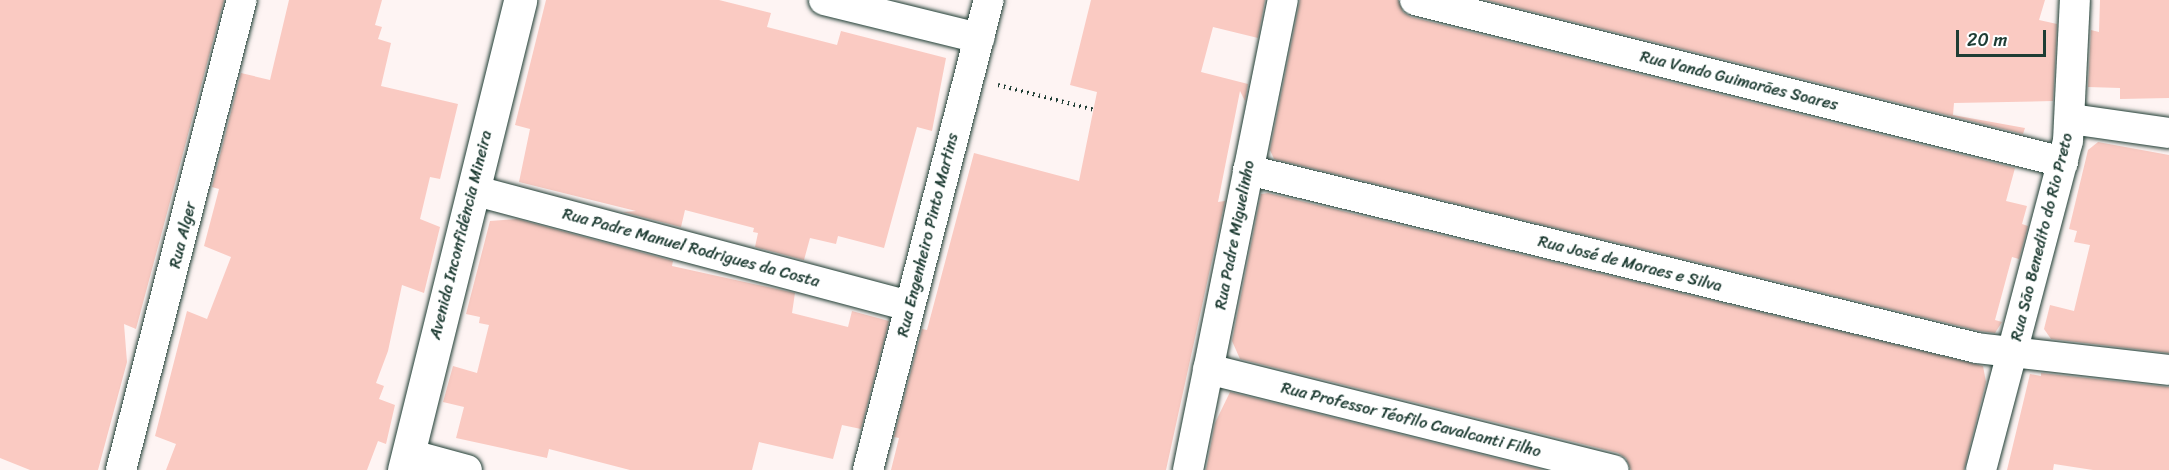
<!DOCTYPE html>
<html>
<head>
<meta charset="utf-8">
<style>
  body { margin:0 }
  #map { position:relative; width:2169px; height:470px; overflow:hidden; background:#fef4f3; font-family:Sriracha,sans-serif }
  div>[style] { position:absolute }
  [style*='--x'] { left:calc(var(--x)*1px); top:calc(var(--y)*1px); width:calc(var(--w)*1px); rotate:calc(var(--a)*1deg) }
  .building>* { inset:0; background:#facac2 }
  .path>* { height:4px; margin-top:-2px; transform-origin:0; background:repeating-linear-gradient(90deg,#1f3d34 0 1.5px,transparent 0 6px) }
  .roads { filter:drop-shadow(0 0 2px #1f3d34) drop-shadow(0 0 2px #1f3d34) }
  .minor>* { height:30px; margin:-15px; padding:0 15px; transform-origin:15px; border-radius:15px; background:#fff }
  .tertiary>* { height:33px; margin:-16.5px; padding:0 16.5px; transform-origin:16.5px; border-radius:16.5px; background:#fff }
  span { translate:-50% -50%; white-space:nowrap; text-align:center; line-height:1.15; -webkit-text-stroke:5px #fff; paint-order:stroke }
  .street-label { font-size:16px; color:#1f3d34 }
  .scale { position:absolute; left:1956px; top:30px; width:90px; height:27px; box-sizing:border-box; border:3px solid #1f3d34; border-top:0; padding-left:8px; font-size:18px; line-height:21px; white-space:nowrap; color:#1f3d34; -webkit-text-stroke:4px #fff; paint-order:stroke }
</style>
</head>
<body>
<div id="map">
  <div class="building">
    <div style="clip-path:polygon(0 0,224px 0,136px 329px,124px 324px,127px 362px,98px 470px,30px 470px,0 458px)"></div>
    <div style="clip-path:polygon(289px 0,382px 0,375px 25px,382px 27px,378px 39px,391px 43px,381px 86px,458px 104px,440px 179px,430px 177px,420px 219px,440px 227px,424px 293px,402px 285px,388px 351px,376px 383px,384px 386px,379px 399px,395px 405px,386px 444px,378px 441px,367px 470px,166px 470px,176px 444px,155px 436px,187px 311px,207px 319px,231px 257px,204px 246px,219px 189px,212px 187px,241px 73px,270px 80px)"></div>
    <div style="clip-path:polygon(546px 0,719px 0,771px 13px,767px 27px,837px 45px,841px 31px,946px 58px,932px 131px,917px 127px,884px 248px,838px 236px,836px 244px,810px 238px,804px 260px,755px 247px,758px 233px,753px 232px,754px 228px,685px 210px,681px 227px,623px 212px,636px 211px,519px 182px,530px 129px,515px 125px)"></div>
    <div style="clip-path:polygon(1091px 0,1265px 0,1258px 38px,1213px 27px,1201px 72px,1248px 84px,1245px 101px,1240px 91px,1218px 202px,1225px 201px,1166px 470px,891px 470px,899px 438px,894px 437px,922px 329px,927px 330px,974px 153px,1079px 181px,1097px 92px,1070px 85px)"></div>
    <div style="clip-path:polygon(1300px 0,1398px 0,1403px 12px,1411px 17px,2015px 168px,2006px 201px,2027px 206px,2022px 224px,2028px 226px,2019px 259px,2012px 257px,1995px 320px,2002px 322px,1995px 333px,1980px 331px,1274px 159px,1270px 150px)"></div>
    <div style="clip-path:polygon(1486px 0,2045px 0,2039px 20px,2057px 24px,2053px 101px,1954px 103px,1953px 115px,2025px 128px,2023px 134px)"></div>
    <div style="clip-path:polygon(2100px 0,2169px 0,2169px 98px,2120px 99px,2120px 88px,2088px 87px,2091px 30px,2099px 32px)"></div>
    <div style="clip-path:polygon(2098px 142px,2169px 155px,2169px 353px,2051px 339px,2044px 329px,2050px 305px,2074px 311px,2090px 245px,2074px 242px,2077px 231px,2069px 229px,2088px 150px)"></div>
    <div style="clip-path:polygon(1268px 193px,1983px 366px,1986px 382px,1964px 470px,1631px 470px,1626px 458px,1618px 453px,1240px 359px,1232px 341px,1261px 194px)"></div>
    <div style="clip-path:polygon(517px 219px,673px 261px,672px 266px,795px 293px,792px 313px,848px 327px,852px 311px,889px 321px,861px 429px,842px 425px,833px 459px,759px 442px,752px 470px,630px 470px,549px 449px,547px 458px,456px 438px,464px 407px,443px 402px,453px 366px,477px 373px,489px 325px,479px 323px,480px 317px,466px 314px,490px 221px)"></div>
    <div style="clip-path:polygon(2041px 373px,2169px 387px,2169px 470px,2093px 470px,2054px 464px,2053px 470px,2007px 470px,2030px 374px,2041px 376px)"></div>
    <div style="clip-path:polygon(1230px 392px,1543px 470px,1206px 470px,1215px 423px)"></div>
  </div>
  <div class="path">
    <div style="--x:998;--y:85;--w:100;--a:14.5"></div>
  </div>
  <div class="roads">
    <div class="minor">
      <div style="--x:824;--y:0;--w:160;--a:13.8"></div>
      <div style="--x:1415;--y:0;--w:668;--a:14.04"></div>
      <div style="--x:2071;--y:119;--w:99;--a:8.1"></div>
      <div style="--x:1248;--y:170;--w:750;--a:13.72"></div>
      <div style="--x:1977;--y:348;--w:193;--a:6.5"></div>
      <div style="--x:473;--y:190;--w:451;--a:14.9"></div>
      <div style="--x:1208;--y:369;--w:418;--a:14"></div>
      <div style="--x:408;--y:454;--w:61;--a:15.2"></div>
      <div style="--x:121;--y:470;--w:485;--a:-75.6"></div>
      <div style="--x:868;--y:470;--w:485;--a:-75.6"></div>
      <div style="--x:1188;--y:470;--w:480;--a:-78.6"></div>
      <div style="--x:1981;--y:470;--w:340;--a:-75.2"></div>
      <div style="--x:2068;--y:141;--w:141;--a:-87.2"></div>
    </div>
    <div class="tertiary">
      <div style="--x:404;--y:470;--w:484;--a:-76.1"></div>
    </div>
  </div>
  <div class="street-label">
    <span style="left:1739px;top:81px;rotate:14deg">Rua Vando Guimarães Soares</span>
    <span style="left:183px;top:235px;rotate:-76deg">Rua Alger</span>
    <span style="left:461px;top:235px;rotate:-76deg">Avenida Inconfidência Mineira</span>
    <span style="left:928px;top:235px;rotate:-76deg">Rua Engenheiro Pinto Martins</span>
    <span style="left:1235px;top:235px;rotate:-79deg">Rua Padre Miguelinho</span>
    <span style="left:2042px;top:237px;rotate:-76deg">Rua São Benedito do Rio Preto</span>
    <span style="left:691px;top:248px;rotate:15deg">Rua Padre Manuel Rodrigues da Costa</span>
    <span style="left:1630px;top:264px;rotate:14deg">Rua José de Moraes e Silva</span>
    <span style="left:1411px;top:420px;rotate:14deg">Rua Professor Téofilo Cavalcanti Filho</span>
  </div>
  <div class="scale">20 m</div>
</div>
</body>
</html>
